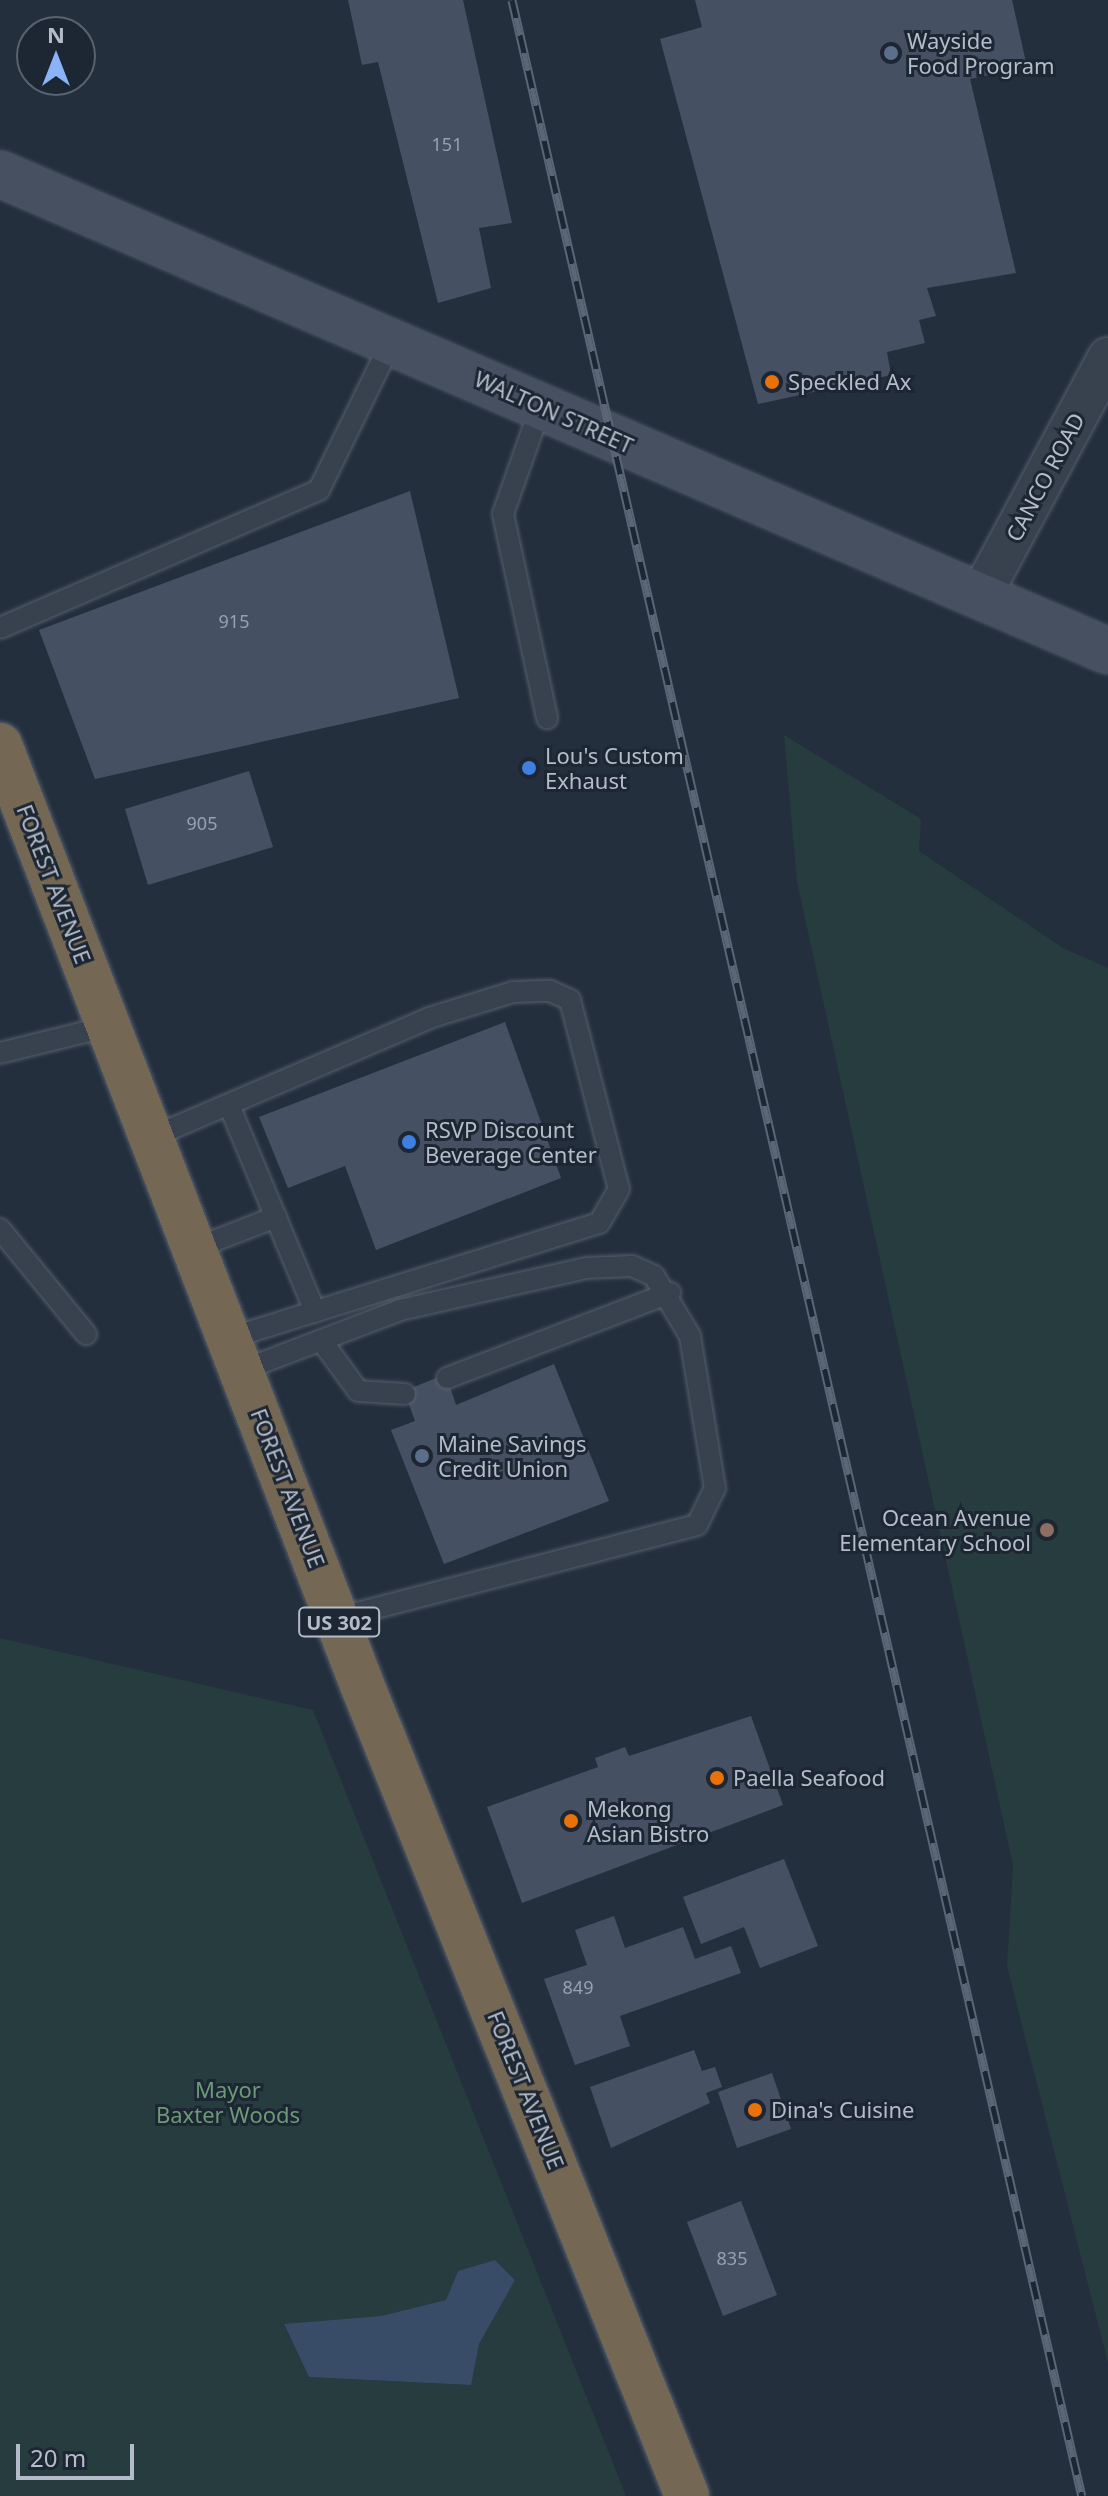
<!DOCTYPE html>
<html>
<head>
<meta charset="utf-8">
<style>
  body { margin:0 }
  #map { position:relative; width:1108px; height:2496px; overflow:hidden; background:#242f3e; font-family:"Noto Sans",sans-serif }
  div>[style] { position:absolute }
  [style*='--x'] { left:calc(var(--x)*1px); top:calc(var(--y)*1px); width:calc(var(--w)*1px); rotate:calc(var(--a)*1deg) }
  .green>* { inset:0; background:#263c3f }
  .water>* { inset:0; background:#394c67 }
  .building>* { inset:0; background:#455162 }
  .roads { filter:drop-shadow(0 0 2px #565f6c) drop-shadow(0 0 2px #565f6c) }
  .lane>* { height:20px; margin:-10px; padding:0 10px; transform-origin:10px; border-radius:10px; background:#38414e }
  .street>* { height:40px; margin:-20px; padding:0 20px; transform-origin:20px; border-radius:20px; background:#38414e }
  .secondary>* { height:44px; margin:-22px; padding:0 22px; transform-origin:22px; border-radius:22px; background:#465061 }
  .highway>* { height:44px; margin:-22px; padding:0 22px; transform-origin:22px; border-radius:22px; background:#746855 }
  .rail>* { height:9px; margin-top:-4.5px; transform-origin:0; background:repeating-linear-gradient(90deg,#1d2633 0 18px,#5a6575 0 36px); box-sizing:border-box; border-block:2px solid #5a6575 }
  .dots>* { width:22px; height:22px; translate:-50% -50%; box-sizing:border-box; border:4px solid #1d2633; border-radius:50% }
  span { translate:-50% -50%; white-space:nowrap; text-align:center; line-height:1.15; -webkit-text-stroke:6px #1d2633; paint-order:stroke }
  .number-label { font-size:18px; color:#98a1af }
  .number-label span { -webkit-text-stroke-width:0 }
  .shield-label span { padding:2px 6px; background:#1d2633; border:2px solid; border-radius:6px; -webkit-text-stroke-width:0 }
  .shield-label { font-size:20px; color:#b4bcc9; font-weight:700 }
  .poi-label { font-size:22px; color:#b4bcc9 }
  .left { translate:0 -50%; text-align:left }
  .right { translate:-100% -50%; text-align:right }
  .street-label { font-size:22px; color:#b4bcc9 }
  .park-label { font-size:22px; color:#6b9a76 }
  .north { position:absolute; left:16px; top:16px; width:80px; height:80px; box-sizing:border-box; background:#1d2633; border:2px solid #59626f; border-radius:50%; rotate:0deg; font-size:22px; font-weight:700; line-height:32px; text-align:center; color:#b4bcc9 }
  .north::after { content:''; display:block; margin:auto; width:28px; height:36px; background:#8ab4f8; clip-path:polygon(50% 0,100% 100%,50% 72%,0 100%) }
  .scale { position:absolute; left:16px; top:2444px; width:118px; height:36px; box-sizing:border-box; border:4px solid #b4bcc9; border-top:0; padding-left:10px; font-size:24px; line-height:28px; white-space:nowrap; color:#b4bcc9; -webkit-text-stroke:6px #1d2633; paint-order:stroke }
</style>
</head>
<body>
<div id="map">
  <div class="green">
    <div style="clip-path:polygon(784px 735px,921px 819px,919px 851px,1063px 948px,1108px 968px,1108px 2363px,1007px 1966px,1013px 1865px,797px 882px)"></div>
    <div style="clip-path:polygon(evenodd,0 1638px,313px 1710px,626px 2496px,0 2496px,0 1638px,495px 2260px,515px 2280px,479px 2344px,470px 2385px,309px 2377px,284px 2325px,381px 2316px,446px 2300px,458px 2271px,495px 2260px)"></div>
  </div>
  <div class="water">
    <div style="clip-path:polygon(495px 2260px,515px 2280px,479px 2344px,471px 2385px,309px 2377px,284px 2324px,381px 2316px,446px 2300px,458px 2271px)"></div>
  </div>
  <div class="building">
    <div style="clip-path:polygon(348px 0,463px 0,512px 223px,479px 228px,491px 288px,438px 303px,378px 62px,362px 65px)"></div>
    <div style="clip-path:polygon(695px 0,1012px 0,1027px 67px,970px 79px,1016px 273px,927px 288px,936px 316px,919px 320px,925px 343px,887px 352px,891px 375px,758px 404px,660px 39px,702px 27px)"></div>
    <div style="clip-path:polygon(410px 491px,459px 698px,95px 779px,39px 630px)"></div>
    <div style="clip-path:polygon(249px 771px,273px 847px,148px 885px,125px 809px)"></div>
    <div style="clip-path:polygon(505px 1022px,561px 1178px,376px 1250px,345px 1166px,288px 1188px,259px 1117px)"></div>
    <div style="clip-path:polygon(554px 1364px,609px 1501px,444px 1564px,391px 1430px,415px 1421px,404px 1391px,446px 1374px,456px 1405px)"></div>
    <div style="clip-path:polygon(751px 1716px,783px 1805px,522px 1903px,487px 1807px,598px 1767px,595px 1758px,625px 1747px,629px 1756px)"></div>
    <div style="clip-path:polygon(784px 1859px,818px 1946px,760px 1968px,744px 1927px,701px 1944px,683px 1897px)"></div>
    <div style="clip-path:polygon(614px 1916px,625px 1948px,683px 1927px,695px 1959px,731px 1946px,741px 1973px,620px 2016px,630px 2046px,575px 2065px,544px 1979px,587px 1965px,575px 1930px)"></div>
    <div style="clip-path:polygon(694px 2050px,702px 2071px,715px 2067px,722px 2087px,706px 2093px,710px 2103px,611px 2148px,590px 2087px)"></div>
    <div style="clip-path:polygon(772px 2073px,791px 2129px,737px 2148px,718px 2092px)"></div>
    <div style="clip-path:polygon(741px 2201px,777px 2295px,723px 2316px,687px 2222px)"></div>
  </div>
  <div class="roads">
    <div class="lane">
      <div style="--x:541;--y:406;--w:114;--a:109.4"></div>
      <div style="--x:503;--y:514;--w:209;--a:77.8"></div>
      <div style="--x:0;--y:628;--w:348;--a:-23.4"></div>
      <div style="--x:319;--y:490;--w:167;--a:-64"></div>
      <div style="--x:0;--y:1053;--w:112;--a:-13.9"></div>
      <div style="--x:229;--y:1105;--w:224;--a:67.4"></div>
      <div style="--x:152;--y:1137;--w:301;--a:-23.2"></div>
      <div style="--x:429;--y:1018;--w:88;--a:-17.2"></div>
      <div style="--x:513;--y:992;--w:37;--a:-2"></div>
      <div style="--x:550;--y:991;--w:22;--a:24"></div>
      <div style="--x:570;--y:1000;--w:195;--a:75.5"></div>
      <div style="--x:619;--y:1189;--w:39;--a:120"></div>
      <div style="--x:599;--y:1223;--w:387;--a:162.7"></div>
      <div style="--x:0;--y:1229;--w:136;--a:50.7"></div>
      <div style="--x:196;--y:1248;--w:86;--a:-21.2"></div>
      <div style="--x:321;--y:1340;--w:63;--a:54"></div>
      <div style="--x:358;--y:1391;--w:47;--a:3.7"></div>
      <div style="--x:243;--y:1370;--w:168;--a:-20.9"></div>
      <div style="--x:400;--y:1310;--w:191;--a:-12.7"></div>
      <div style="--x:586;--y:1268;--w:46;--a:-2.5"></div>
      <div style="--x:632;--y:1266;--w:24;--a:24"></div>
      <div style="--x:654;--y:1276;--w:70;--a:59"></div>
      <div style="--x:690;--y:1336;--w:154;--a:80.7"></div>
      <div style="--x:715;--y:1488;--w:41;--a:115.9"></div>
      <div style="--x:697;--y:1525;--w:372;--a:165.5"></div>
      <div style="--x:447;--y:1378;--w:239;--a:-20.9"></div>
    </div>
    <div class="street">
      <div style="--x:981;--y:595;--w:269;--a:-61.8"></div>
    </div>
    <div class="secondary">
      <div style="--x:0;--y:174;--w:1206;--a:23.29"></div>
    </div>
    <div class="highway">
      <div style="--x:0;--y:745;--w:1010;--a:68.93"></div>
      <div style="--x:363;--y:1687;--w:871;--a:68.17"></div>
    </div>
  </div>
  <div class="rail">
    <div style="--x:512;--y:0;--w:2560;--a:77.14"></div>
  </div>
  <div class="dots">
    <div style="left:891px;top:53px;background:#5c6f8a"></div>
    <div style="left:772px;top:382px;background:#e8710a"></div>
    <div style="left:529px;top:768px;background:#3f7fe0"></div>
    <div style="left:409px;top:1142px;background:#3f7fe0"></div>
    <div style="left:422px;top:1456px;background:#5c6f8a"></div>
    <div style="left:1047px;top:1530px;background:#8d6e63"></div>
    <div style="left:717px;top:1778px;background:#e8710a"></div>
    <div style="left:571px;top:1821px;background:#e8710a"></div>
    <div style="left:755px;top:2110px;background:#e8710a"></div>
  </div>
  <div class="number-label">
    <span style="left:447px;top:144px">151</span>
    <span style="left:234px;top:621px">915</span>
    <span style="left:202px;top:823px">905</span>
    <span style="left:578px;top:1987px">849</span>
    <span style="left:732px;top:2258px">835</span>
  </div>
  <div class="shield-label">
    <span style="left:339px;top:1622px">US 302</span>
  </div>
  <div class="poi-label">
    <span class="left" style="left:907px;top:53px">Wayside<br>Food Program</span>
    <span class="left" style="left:788px;top:382px">Speckled Ax</span>
    <span class="left" style="left:545px;top:768px">Lou's Custom<br>Exhaust</span>
    <span class="left" style="left:425px;top:1142px">RSVP Discount<br>Beverage Center</span>
    <span class="left" style="left:438px;top:1456px">Maine Savings<br>Credit Union</span>
    <span class="right" style="left:1031px;top:1530px">Ocean Avenue<br>Elementary School</span>
    <span class="left" style="left:733px;top:1778px">Paella Seafood</span>
    <span class="left" style="left:587px;top:1821px">Mekong<br>Asian Bistro</span>
    <span class="left" style="left:771px;top:2110px">Dina's Cuisine</span>
  </div>
  <div class="street-label">
    <span style="left:554px;top:412px;rotate:24deg">WALTON STREET</span>
    <span style="left:1045px;top:477px;rotate:-62deg">CANCO ROAD</span>
    <span style="left:54px;top:884px;rotate:69deg">FOREST AVENUE</span>
    <span style="left:288px;top:1488px;rotate:69deg">FOREST AVENUE</span>
    <span style="left:526px;top:2090px;rotate:68deg">FOREST AVENUE</span>
  </div>
  <div class="park-label">
    <span style="left:228px;top:2102px">Mayor<br>Baxter Woods</span>
  </div>
  <div class="north">N</div>
  <div class="scale">20 m</div>
</div>
</body>
</html>
